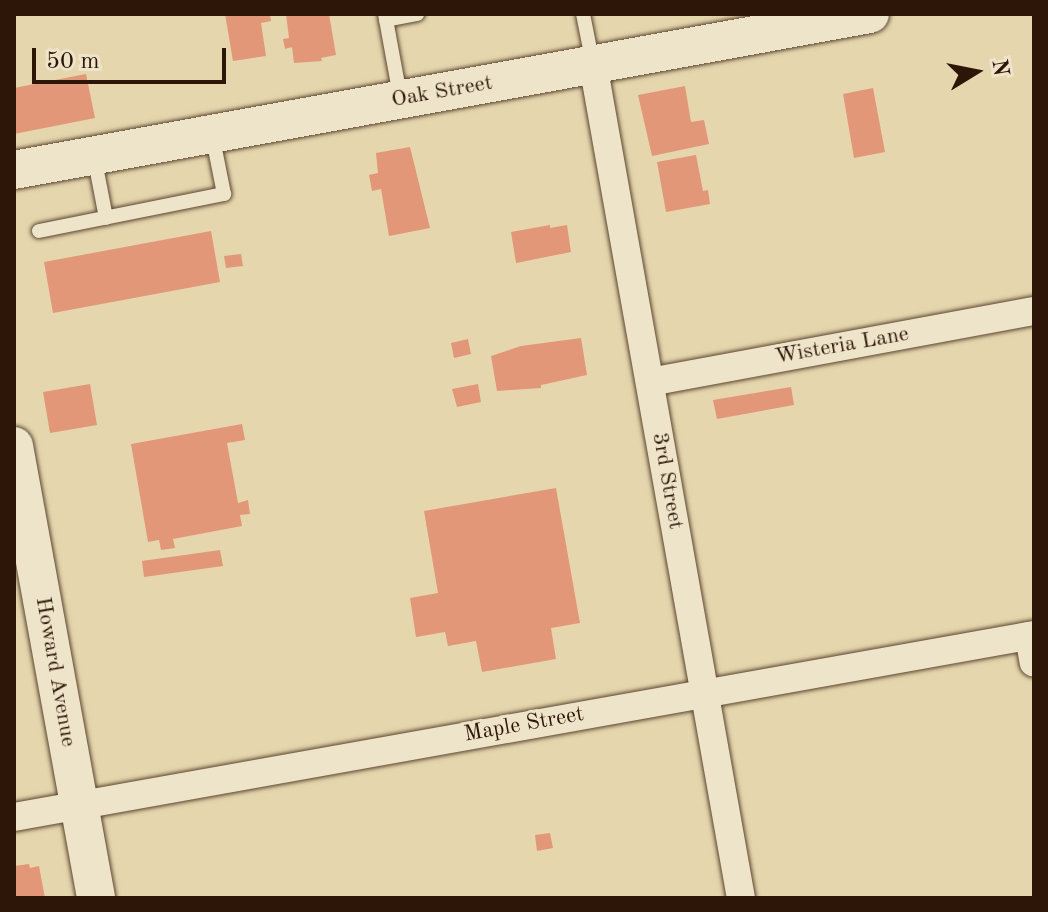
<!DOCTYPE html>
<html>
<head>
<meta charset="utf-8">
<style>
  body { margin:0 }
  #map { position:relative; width:1048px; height:912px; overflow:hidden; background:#e5d6ad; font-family:"Old Standard TT",serif }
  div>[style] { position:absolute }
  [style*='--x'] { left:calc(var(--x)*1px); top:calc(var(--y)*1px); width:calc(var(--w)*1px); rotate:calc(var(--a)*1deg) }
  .building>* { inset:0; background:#e39779 }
  .roads { filter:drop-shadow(0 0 2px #5b4630) drop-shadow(0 0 2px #5b4630) }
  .lane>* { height:14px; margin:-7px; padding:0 7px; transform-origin:7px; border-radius:7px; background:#eee4ca }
  .street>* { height:28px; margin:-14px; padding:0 14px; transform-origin:14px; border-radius:14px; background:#eee4ca }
  .secondary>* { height:38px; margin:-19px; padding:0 19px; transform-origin:19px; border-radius:19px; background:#eee4ca }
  span { translate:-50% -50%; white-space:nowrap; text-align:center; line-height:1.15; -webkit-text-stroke:6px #eee4ca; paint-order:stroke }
  .street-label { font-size:22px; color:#2d1607 }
  .frame { position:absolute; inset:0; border:16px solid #2d1607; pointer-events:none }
  .north { position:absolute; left:936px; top:32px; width:80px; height:80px; -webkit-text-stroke:6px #eee4ca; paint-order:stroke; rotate:80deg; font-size:22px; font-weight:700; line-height:32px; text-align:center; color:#2d1607 }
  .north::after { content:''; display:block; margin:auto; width:28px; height:36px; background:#2d1607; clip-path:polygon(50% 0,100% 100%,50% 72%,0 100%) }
  .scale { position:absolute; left:32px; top:48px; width:194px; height:36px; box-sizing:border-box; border:4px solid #2d1607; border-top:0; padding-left:10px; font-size:24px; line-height:28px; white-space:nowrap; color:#2d1607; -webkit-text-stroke:6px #eee4ca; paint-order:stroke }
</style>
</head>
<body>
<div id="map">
  <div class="building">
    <div style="clip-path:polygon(225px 14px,270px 14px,271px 21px,261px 23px,266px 56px,233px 61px)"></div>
    <div style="clip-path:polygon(286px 14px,329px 14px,336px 55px,321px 58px,322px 61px,294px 63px,292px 47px,285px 49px,283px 39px,289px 38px)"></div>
    <div style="clip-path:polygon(86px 74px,95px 118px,14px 134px,14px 88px)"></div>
    <div style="clip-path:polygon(685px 86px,691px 122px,704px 120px,709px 144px,652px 156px,638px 95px)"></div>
    <div style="clip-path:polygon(873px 88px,885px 152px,854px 158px,843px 94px)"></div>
    <div style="clip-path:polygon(410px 147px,430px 228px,389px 236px,381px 189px,372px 191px,369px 175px,378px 173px,376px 153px)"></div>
    <div style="clip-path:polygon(696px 155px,703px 191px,708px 190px,710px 204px,666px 212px,657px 162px)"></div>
    <div style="clip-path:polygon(550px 225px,550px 228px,567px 225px,571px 252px,516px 263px,511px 232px)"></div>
    <div style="clip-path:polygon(211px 231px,220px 282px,53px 313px,44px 262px)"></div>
    <div style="clip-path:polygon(241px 254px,243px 266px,226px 268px,224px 256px)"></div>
    <div style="clip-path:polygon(581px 338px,587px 375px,541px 385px,541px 388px,497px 391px,491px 356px,521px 346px)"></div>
    <div style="clip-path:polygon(468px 339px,471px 354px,454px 358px,451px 343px)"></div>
    <div style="clip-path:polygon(90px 384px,97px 425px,50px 433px,43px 392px)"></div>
    <div style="clip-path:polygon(478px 384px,481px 402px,457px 407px,452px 389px)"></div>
    <div style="clip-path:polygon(791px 387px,794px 405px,717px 419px,713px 400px)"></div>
    <div style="clip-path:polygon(242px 424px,245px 440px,227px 443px,238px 503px,248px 500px,250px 514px,240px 515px,242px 526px,173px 539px,175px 548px,161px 550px,159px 540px,148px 542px,131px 444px)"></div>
    <div style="clip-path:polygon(556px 488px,580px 623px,551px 628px,556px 659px,482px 672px,476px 641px,448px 646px,445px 632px,416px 637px,410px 598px,438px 593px,424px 511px)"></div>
    <div style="clip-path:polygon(220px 550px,223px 566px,144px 577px,142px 561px)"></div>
    <div style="clip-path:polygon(550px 833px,553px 848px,537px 851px,535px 835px)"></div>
    <div style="clip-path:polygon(29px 864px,30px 868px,39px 866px,45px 898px,14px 898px,14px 866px)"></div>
  </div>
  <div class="roads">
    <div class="lane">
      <div style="--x:385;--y:14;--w:83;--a:79.6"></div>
      <div style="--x:583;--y:14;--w:51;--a:78.7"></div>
      <div style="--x:386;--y:20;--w:32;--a:-11"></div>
      <div style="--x:94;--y:156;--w:63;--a:79"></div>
      <div style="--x:39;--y:231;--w:189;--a:-11.3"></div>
      <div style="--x:224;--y:194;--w:61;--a:-101.3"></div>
    </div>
    <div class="street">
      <div style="--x:593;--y:64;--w:847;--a:79.94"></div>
      <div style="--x:650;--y:382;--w:391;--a:-10.5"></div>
      <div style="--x:1029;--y:636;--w:27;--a:80"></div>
      <div style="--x:14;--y:817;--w:1036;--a:-10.12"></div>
    </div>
    <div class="secondary">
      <div style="--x:14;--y:170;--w:870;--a:-10.33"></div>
      <div style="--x:14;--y:446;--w:459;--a:79.7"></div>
    </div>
  </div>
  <div class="street-label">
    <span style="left:442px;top:92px;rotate:-10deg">Oak Street</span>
    <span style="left:842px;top:346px;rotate:-10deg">Wisteria Lane</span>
    <span style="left:667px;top:481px;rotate:80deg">3rd Street</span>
    <span style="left:55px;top:672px;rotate:80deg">Howard Avenue</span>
    <span style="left:524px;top:725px;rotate:-10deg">Maple Street</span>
  </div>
  <div class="frame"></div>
  <div class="north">N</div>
  <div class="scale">50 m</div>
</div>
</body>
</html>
